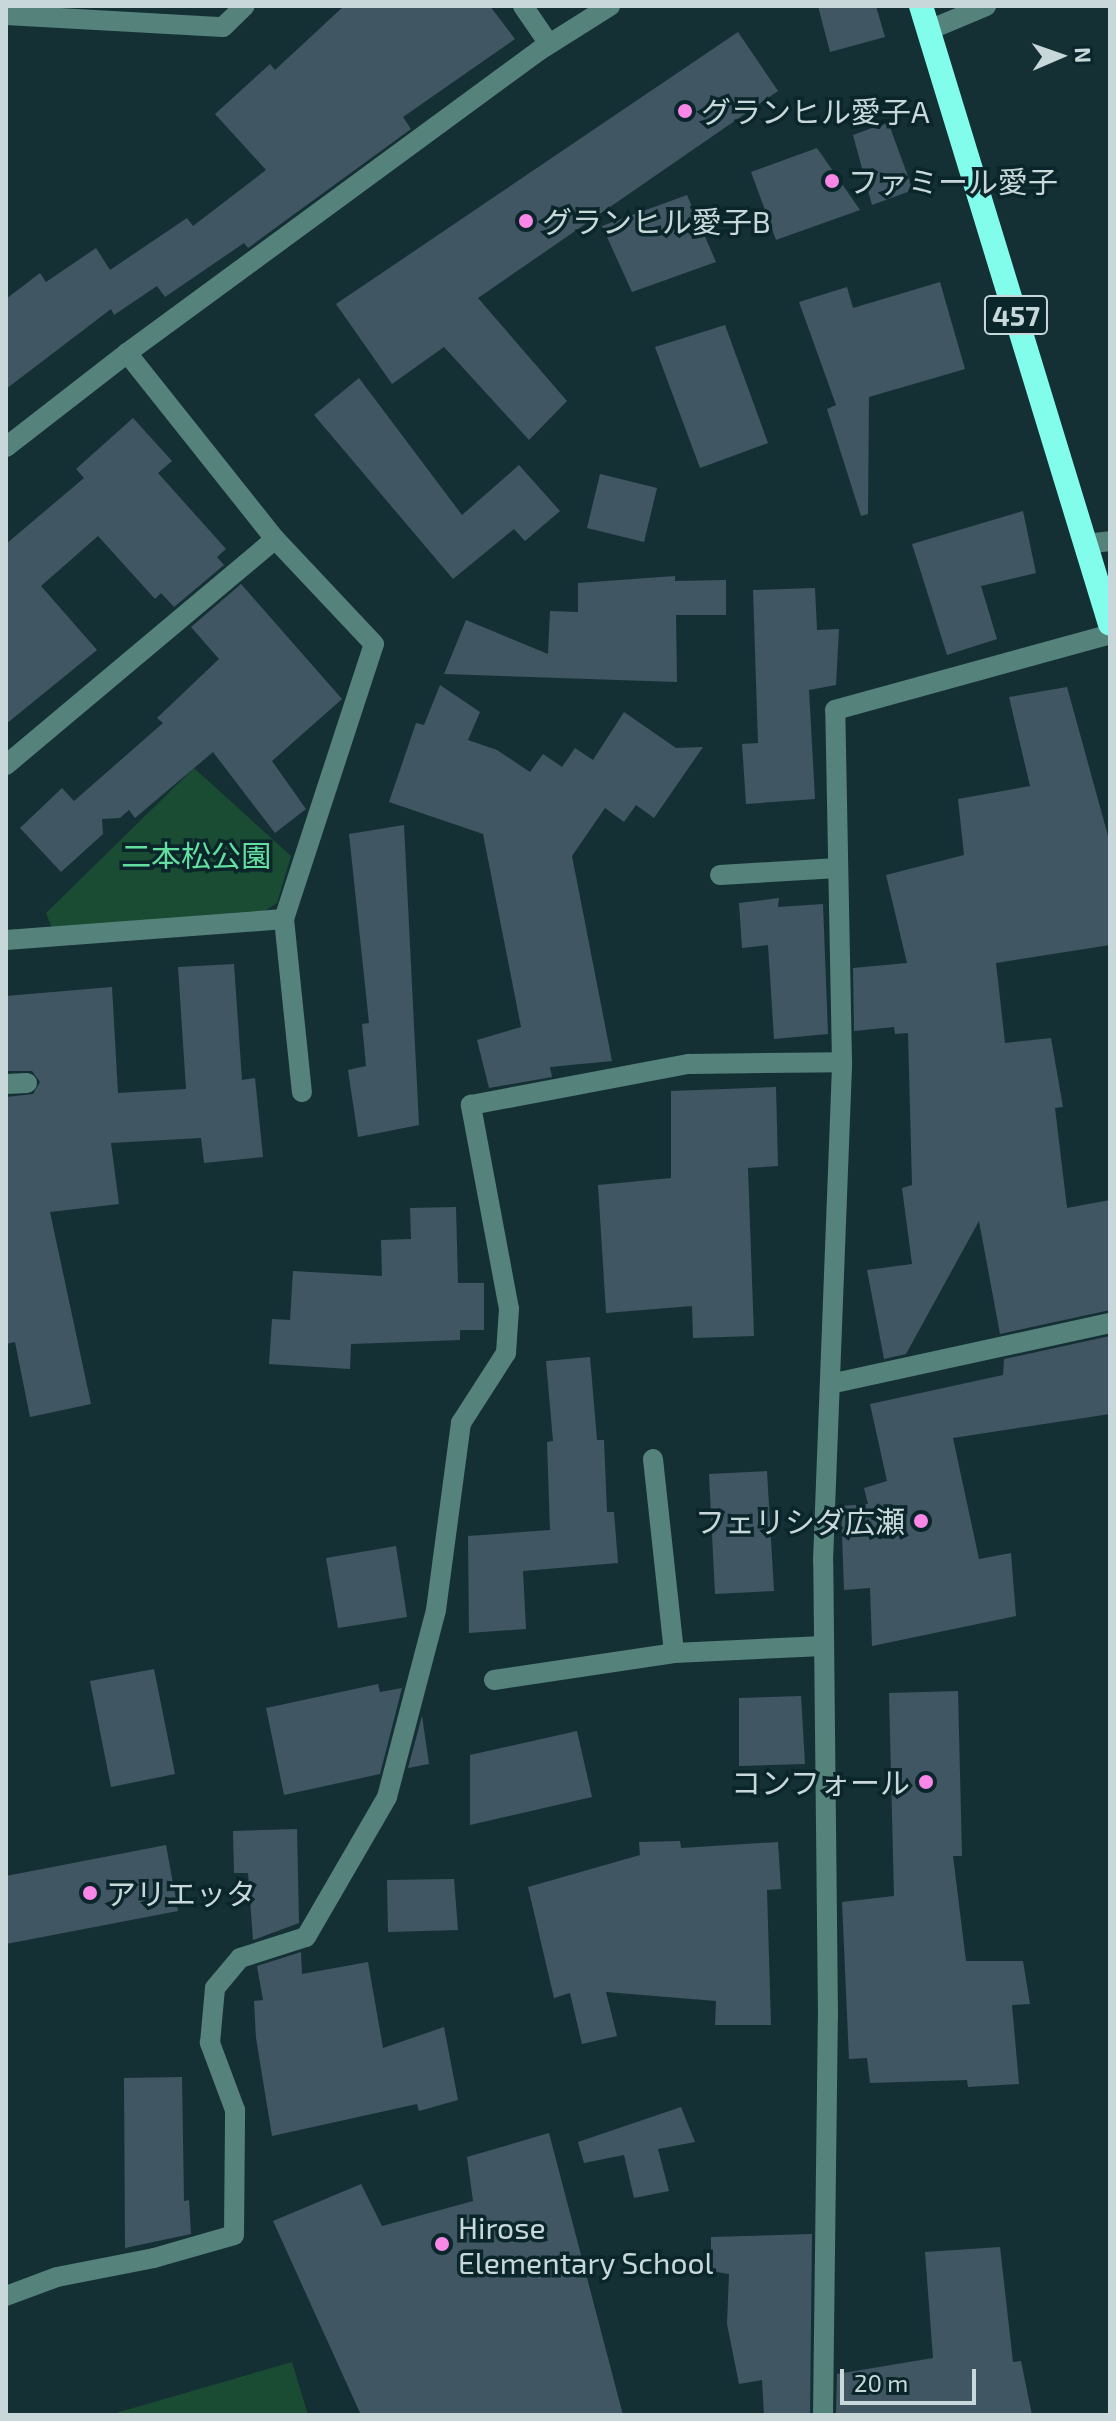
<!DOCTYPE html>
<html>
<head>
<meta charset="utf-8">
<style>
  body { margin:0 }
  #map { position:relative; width:1116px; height:2421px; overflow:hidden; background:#153035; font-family:"Exo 2","Noto Sans JP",sans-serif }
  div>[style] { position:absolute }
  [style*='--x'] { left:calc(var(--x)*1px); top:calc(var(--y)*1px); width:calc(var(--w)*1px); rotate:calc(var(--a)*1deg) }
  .green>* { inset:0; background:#194c33 }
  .building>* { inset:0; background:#405663 }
  .minor>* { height:20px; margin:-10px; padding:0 10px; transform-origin:10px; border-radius:10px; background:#55827b }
  .highway>* { height:24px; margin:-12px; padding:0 12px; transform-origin:12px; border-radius:12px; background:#82fceb }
  .dots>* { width:22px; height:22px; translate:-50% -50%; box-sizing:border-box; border:4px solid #0a262a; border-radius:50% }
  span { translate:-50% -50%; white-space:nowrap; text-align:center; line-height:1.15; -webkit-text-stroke:7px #0a262a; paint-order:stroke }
  .shield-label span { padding:2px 6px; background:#0a262a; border:2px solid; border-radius:6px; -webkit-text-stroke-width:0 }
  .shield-label { font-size:28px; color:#c8d8da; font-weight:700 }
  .poi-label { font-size:30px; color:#c8d8da }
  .left { translate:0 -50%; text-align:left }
  .right { translate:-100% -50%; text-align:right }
  .park-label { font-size:30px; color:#63dfa0 }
  .frame { position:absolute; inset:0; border:8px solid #c8d8da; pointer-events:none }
  .north { position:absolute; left:1020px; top:16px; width:80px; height:80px; -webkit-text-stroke:6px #0a262a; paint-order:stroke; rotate:88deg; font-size:22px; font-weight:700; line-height:32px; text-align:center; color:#c8d8da }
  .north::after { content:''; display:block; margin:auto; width:28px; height:36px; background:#c8d8da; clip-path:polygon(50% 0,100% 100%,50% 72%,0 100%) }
  .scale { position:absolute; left:840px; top:2369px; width:136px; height:36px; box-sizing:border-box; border:4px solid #c8d8da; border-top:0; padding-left:10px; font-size:24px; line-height:28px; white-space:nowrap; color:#c8d8da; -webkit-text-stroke:6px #0a262a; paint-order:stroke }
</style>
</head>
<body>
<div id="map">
  <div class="green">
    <div style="clip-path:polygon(194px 768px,291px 856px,277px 903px,263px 912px,52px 928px,46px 913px)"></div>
    <div style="clip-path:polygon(292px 2362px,308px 2415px,109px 2415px)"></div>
  </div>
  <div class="building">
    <div style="clip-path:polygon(344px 6px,490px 6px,515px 39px,403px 117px,411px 129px,248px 248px,244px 243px,165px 297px,157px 286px,114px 315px,111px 309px,6px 389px,6px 299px,40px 273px,46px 282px,96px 248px,110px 270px,187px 218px,193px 226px,266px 170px,215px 114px,270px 64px,275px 70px)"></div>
    <div style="clip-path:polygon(818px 6px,876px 6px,885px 37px,830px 52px)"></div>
    <div style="clip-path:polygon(738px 32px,778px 91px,478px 298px,567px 401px,529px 440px,444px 347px,392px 384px,336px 304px)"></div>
    <div style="clip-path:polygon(888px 122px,913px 190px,872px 205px,853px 135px)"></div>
    <div style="clip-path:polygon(817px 148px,860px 210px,776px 240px,751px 172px)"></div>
    <div style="clip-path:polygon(687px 195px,716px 262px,632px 292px,602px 226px)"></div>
    <div style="clip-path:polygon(940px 282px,965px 369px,869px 397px,868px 514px,861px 516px,827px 409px,836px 405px,799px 302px,847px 287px,853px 308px)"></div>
    <div style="clip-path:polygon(725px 325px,768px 443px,700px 468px,655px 347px)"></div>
    <div style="clip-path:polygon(359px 378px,462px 515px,519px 465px,560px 511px,525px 541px,514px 529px,453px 579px,314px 415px)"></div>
    <div style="clip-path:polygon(133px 418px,172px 461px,158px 473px,226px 549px,217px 557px,224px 565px,174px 607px,161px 593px,155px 599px,98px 536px,41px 586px,97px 650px,6px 724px,6px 544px,84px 478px,76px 469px)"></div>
    <div style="clip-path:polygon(600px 474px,657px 488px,644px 542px,587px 528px)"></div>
    <div style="clip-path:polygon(1023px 511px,1036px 573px,981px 586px,997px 639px,947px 655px,912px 544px)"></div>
    <div style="clip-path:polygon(675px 576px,675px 581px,726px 580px,726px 615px,676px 615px,677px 682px,444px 674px,466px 620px,548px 654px,550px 611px,578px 612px,578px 583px)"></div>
    <div style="clip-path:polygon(241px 584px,342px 699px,272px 761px,306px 809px,275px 833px,213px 752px,135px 818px,129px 810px,120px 818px,102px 819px,103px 834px,61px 872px,20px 828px,62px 788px,74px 801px,163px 723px,157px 718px,219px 659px,191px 627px)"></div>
    <div style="clip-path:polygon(815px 588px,817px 630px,839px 629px,836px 685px,809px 690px,815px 799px,746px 804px,742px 744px,758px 743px,753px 590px)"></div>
    <div style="clip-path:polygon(440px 685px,480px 712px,468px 740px,497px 750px,530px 772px,543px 754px,562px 767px,575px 748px,593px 760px,624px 712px,676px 748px,703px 747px,654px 818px,636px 805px,624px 822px,605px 808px,572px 856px,612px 1061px,550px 1067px,552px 1077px,489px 1088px,477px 1040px,521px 1027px,483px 834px,389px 802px,416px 723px,424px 725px)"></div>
    <div style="clip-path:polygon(1067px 687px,1110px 843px,1110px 945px,996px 963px,1005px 1043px,1051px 1038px,1063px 1107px,1055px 1108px,1067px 1208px,1110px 1200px,1110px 1310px,1000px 1334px,979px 1221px,906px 1354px,884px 1359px,867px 1270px,912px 1264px,902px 1188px,912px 1185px,908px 1033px,895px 1034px,894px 1027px,854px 1031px,853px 968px,907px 963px,886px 875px,964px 855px,958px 799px,1030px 786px,1009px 697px)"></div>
    <div style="clip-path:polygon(404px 825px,419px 1125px,358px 1137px,348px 1070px,366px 1066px,362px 1024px,369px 1023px,349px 834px)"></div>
    <div style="clip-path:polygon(779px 898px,778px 907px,823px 904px,828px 1034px,774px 1039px,768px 945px,742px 948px,739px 903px)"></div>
    <div style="clip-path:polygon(234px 964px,242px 1080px,255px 1078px,263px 1157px,204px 1163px,201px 1138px,111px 1143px,119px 1204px,50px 1212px,91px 1404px,30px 1417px,15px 1342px,6px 1344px,6px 1097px,33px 1094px,40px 1082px,32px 1071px,6px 1071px,6px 996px,112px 987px,118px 1093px,186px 1089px,178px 967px)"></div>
    <div style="clip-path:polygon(776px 1087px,778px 1166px,748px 1168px,754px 1336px,693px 1338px,692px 1306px,606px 1313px,598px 1185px,671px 1178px,671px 1091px)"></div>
    <div style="clip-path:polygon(456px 1207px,458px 1283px,484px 1283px,484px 1330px,460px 1330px,460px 1340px,351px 1344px,350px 1369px,269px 1364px,272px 1319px,290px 1320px,293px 1271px,382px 1276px,381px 1240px,411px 1239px,410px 1208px)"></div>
    <div style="clip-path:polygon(1110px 1336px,1110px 1414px,953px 1438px,979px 1559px,1011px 1553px,1016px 1616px,872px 1646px,870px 1588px,844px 1590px,841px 1506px,868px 1504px,864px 1488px,887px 1481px,870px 1404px,1003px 1375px,1004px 1359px)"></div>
    <div style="clip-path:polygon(590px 1357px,597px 1440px,604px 1440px,607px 1512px,614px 1512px,618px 1563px,523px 1571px,526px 1629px,469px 1633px,468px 1536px,550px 1530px,547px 1442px,553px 1441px,546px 1361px)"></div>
    <div style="clip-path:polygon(767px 1471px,774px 1591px,715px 1594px,709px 1474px)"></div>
    <div style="clip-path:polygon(396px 1546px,407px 1617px,338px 1628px,326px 1558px)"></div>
    <div style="clip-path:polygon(154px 1669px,175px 1774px,111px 1787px,90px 1681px)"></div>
    <div style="clip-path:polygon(378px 1684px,380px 1692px,402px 1688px,380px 1774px,284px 1795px,266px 1708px)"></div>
    <div style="clip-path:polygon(958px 1691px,962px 1856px,953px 1856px,966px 1961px,1023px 1961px,1030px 2004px,1012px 2005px,1019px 2084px,968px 2087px,967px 2080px,870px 2083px,867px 2058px,849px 2059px,842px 1902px,894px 1896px,889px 1693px)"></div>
    <div style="clip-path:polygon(801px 1696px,805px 1764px,739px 1766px,739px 1698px)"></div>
    <div style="clip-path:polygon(422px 1716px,429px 1764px,408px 1768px)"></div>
    <div style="clip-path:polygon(577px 1731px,592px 1797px,470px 1825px,470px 1755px)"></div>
    <div style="clip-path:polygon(297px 1829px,299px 1923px,253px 1940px,248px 1873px,234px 1873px,233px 1831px)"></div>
    <div style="clip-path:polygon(680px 1841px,681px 1848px,778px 1842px,781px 1889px,767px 1890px,771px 2025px,715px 2025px,716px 2001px,606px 1992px,617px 2036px,582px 2044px,570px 1993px,554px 1998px,528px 1887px,640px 1855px,639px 1842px)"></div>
    <div style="clip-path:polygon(166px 1845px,178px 1911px,6px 1944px,6px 1876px)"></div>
    <div style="clip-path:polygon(454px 1879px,458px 1930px,388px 1932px,387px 1880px)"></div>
    <div style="clip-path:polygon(301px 1952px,302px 1974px,368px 1962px,383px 2048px,444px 2027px,458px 2100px,419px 2111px,417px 2104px,272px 2136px,256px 2038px,254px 2001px,263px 2000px,257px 1966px)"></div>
    <div style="clip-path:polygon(182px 2077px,184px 2201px,189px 2200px,191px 2234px,125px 2248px,124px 2078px)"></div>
    <div style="clip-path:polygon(681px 2107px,695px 2142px,658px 2149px,669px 2191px,634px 2198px,624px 2155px,584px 2163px,578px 2142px)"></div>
    <div style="clip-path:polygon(549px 2133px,623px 2415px,361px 2415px,273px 2221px,361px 2184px,382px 2226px,473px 2201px,467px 2157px)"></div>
    <div style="clip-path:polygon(812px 2234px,810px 2415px,764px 2415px,762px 2380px,739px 2384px,727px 2324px,729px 2274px,711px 2271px,711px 2237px)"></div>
    <div style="clip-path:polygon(1000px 2247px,1013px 2362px,1021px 2361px,1032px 2415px,836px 2415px,837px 2374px,933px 2358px,925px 2252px)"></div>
  </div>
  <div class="minor">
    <div style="--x:523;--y:6;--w:46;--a:55.6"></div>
    <div style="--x:6;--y:15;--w:217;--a:3.2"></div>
    <div style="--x:223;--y:27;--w:30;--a:-44"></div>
    <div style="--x:929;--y:30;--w:62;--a:-22.8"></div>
    <div style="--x:6;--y:447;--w:153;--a:-37.8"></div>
    <div style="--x:1086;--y:544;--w:24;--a:-7"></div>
    <div style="--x:6;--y:765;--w:351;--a:-40"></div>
    <div style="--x:275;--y:539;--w:238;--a:-128.5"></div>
    <div style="--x:127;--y:353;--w:512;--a:-36.27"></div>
    <div style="--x:540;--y:50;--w:83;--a:-32.2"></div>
    <div style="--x:720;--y:875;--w:118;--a:-3.4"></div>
    <div style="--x:284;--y:919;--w:174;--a:84.1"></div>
    <div style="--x:6;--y:940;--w:279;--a:-4.3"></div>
    <div style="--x:284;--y:919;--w:289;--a:-71.9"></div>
    <div style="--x:374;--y:644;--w:144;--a:-133.3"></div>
    <div style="--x:6;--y:1084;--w:21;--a:-3"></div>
    <div style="--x:830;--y:1384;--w:287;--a:-12.3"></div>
    <div style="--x:653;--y:1459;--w:195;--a:83.8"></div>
    <div style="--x:494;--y:1680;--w:182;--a:-8.5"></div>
    <div style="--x:674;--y:1653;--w:150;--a:-2.7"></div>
    <div style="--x:6;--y:2296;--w:54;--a:-20.4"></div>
    <div style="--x:57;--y:2277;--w:99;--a:-11.1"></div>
    <div style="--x:154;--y:2258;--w:83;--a:-16"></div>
    <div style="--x:234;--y:2235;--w:125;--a:-89.5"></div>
    <div style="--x:235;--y:2110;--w:72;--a:-110.5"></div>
    <div style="--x:210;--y:2043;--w:55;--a:-84.8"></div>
    <div style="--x:215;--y:1988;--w:39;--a:-50"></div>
    <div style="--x:240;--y:1958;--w:69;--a:-17.7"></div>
    <div style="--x:306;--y:1937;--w:162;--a:-59.9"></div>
    <div style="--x:387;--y:1797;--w:193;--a:-75.3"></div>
    <div style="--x:436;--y:1610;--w:189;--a:-82.4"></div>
    <div style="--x:461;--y:1423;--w:83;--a:-57.3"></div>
    <div style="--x:506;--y:1353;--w:44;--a:-86.1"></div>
    <div style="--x:509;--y:1309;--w:208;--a:-100.6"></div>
    <div style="--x:471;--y:1105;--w:222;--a:-10.7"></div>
    <div style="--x:689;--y:1064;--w:153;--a:-0.7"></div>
    <div style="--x:823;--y:2415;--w:399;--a:-89.3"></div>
    <div style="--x:828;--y:2016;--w:455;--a:-90.6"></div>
    <div style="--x:823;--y:1561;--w:499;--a:-87.8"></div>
    <div style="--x:842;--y:1062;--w:352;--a:-91.1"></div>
    <div style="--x:835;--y:710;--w:285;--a:-15.4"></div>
  </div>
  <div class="highway">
    <div style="--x:921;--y:6;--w:646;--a:73"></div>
  </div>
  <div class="dots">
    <div style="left:685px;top:111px;background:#f987e8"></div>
    <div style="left:832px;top:181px;background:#f987e8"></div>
    <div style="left:526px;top:221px;background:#f987e8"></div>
    <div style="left:921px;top:1521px;background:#f987e8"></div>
    <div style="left:926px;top:1782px;background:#f987e8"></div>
    <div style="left:90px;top:1893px;background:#f987e8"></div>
    <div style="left:442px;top:2244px;background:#f987e8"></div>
  </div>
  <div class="shield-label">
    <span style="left:1016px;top:315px">457</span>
  </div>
  <div class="poi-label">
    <span class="left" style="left:701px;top:111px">グランヒル愛子A</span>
    <span class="left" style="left:848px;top:181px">ファミール愛子</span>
    <span class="left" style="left:542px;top:221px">グランヒル愛子B</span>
    <span class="right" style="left:905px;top:1521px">フェリシダ広瀬</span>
    <span class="right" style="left:910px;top:1782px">コンフォール</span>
    <span class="left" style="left:106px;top:1893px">アリエッタ</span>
    <span class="left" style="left:458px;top:2244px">Hirose<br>Elementary School</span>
  </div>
  <div class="park-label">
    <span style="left:196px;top:855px">二本松公園</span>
  </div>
  <div class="frame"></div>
  <div class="north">N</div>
  <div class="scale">20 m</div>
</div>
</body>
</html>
